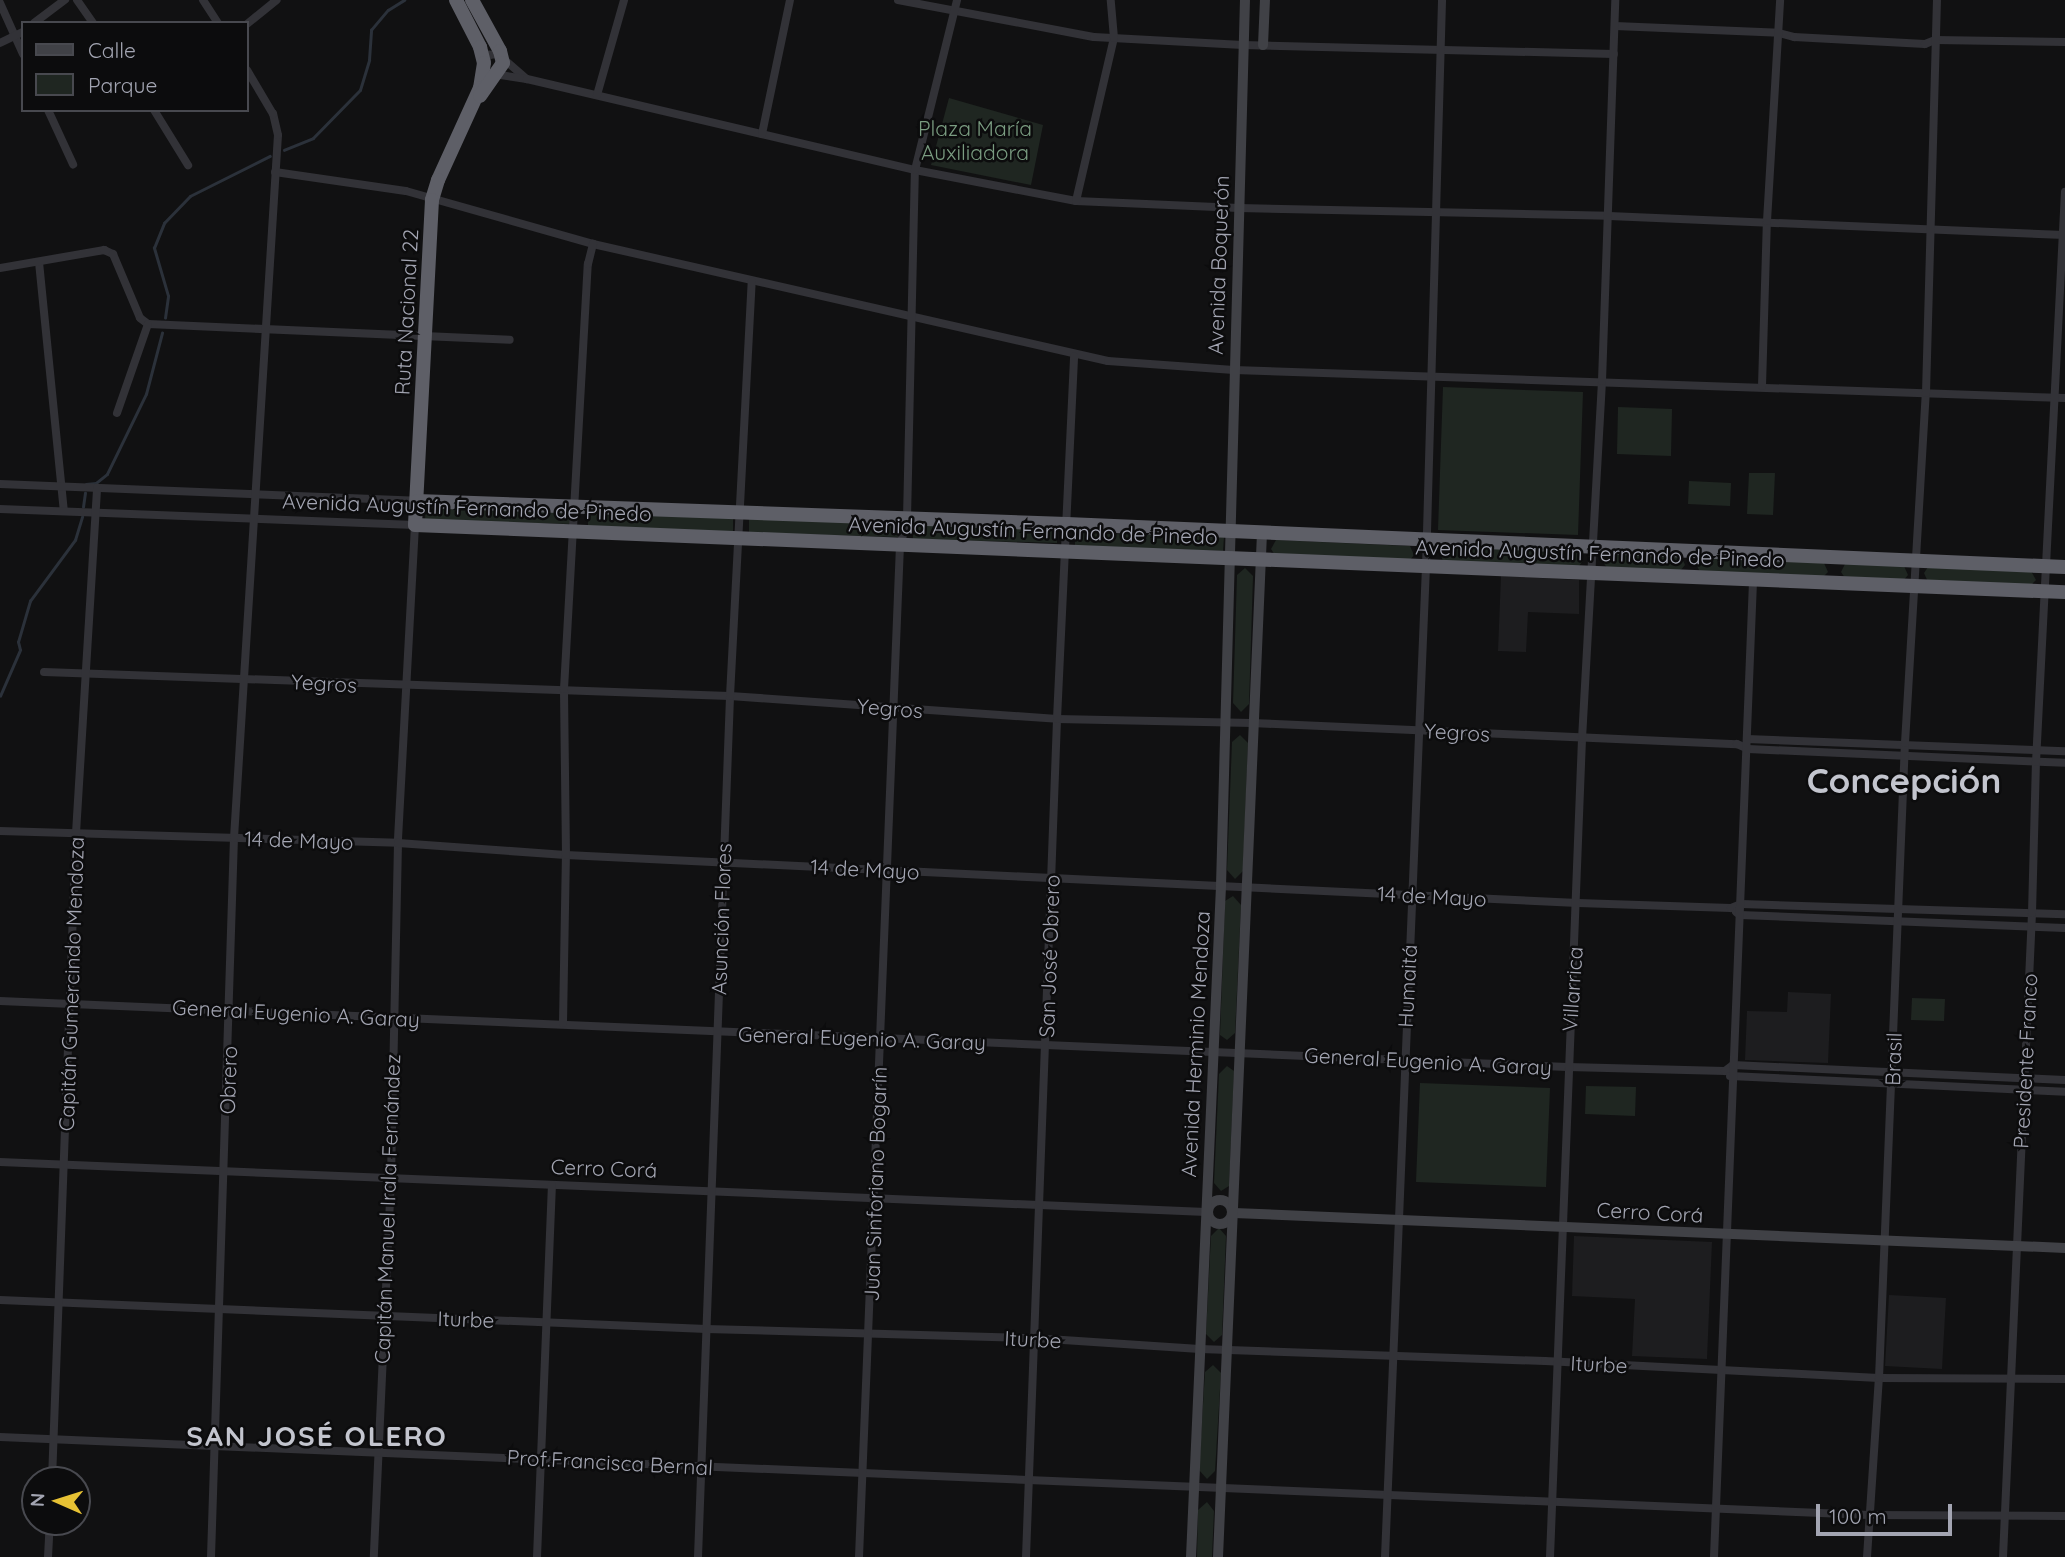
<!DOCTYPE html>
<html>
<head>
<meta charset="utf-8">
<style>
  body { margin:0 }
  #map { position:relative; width:2065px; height:1557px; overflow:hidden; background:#111112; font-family:Quicksand,sans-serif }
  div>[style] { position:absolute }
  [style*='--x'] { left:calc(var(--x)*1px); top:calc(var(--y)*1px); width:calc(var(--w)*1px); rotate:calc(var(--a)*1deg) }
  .built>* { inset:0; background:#1d1d1f }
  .green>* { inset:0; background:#1f2621 }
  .stream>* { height:2.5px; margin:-1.25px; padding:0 1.25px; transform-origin:1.25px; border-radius:1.25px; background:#2b313a }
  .street>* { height:8px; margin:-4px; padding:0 4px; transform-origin:4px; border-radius:4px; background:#323237 }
  .secondary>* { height:10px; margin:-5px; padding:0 5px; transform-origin:5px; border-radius:5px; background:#404146 }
  .secondary>.ring { margin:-5px; padding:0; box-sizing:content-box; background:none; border:10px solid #404146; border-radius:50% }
  .highway>* { height:14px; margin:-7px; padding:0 7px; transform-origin:7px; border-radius:7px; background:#5e5f67 }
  span { translate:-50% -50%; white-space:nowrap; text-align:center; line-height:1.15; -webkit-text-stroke:5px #0c0c0d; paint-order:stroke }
  .park-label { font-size:21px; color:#7a9c81 }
  .street-label { font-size:21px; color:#a3a5b2 }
  .district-label { font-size:28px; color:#c3c5ce; font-weight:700; letter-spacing:2px }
  .town-label { font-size:35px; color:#c3c5ce; font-weight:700 }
  .legend { position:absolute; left:21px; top:21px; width:228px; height:91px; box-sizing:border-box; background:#0c0c0d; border:2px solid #48494f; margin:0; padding:9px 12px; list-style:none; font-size:21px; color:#a3a5b2 }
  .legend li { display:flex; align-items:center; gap:14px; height:35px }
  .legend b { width:35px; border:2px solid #48494f }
  .north { position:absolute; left:21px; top:1466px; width:70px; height:70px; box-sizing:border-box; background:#0c0c0d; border:2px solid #48494f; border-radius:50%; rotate:273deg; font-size:19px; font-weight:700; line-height:28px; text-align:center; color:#a3a5b2 }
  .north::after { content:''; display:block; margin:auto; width:24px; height:32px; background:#e7c234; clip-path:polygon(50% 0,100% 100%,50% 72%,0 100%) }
  .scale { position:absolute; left:1816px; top:1504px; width:136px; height:32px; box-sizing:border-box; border:4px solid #a3a5b2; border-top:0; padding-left:9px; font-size:21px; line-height:24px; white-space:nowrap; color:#a3a5b2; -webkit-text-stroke:5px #0c0c0d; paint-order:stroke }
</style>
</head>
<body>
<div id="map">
  <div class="built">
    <div style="clip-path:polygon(1501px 576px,1579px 580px,1579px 614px,1528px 612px,1526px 652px,1498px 651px)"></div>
    <div style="clip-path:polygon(1788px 992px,1831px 994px,1828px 1063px,1745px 1060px,1747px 1011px,1787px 1012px)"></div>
    <div style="clip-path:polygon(1574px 1236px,1712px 1242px,1707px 1359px,1632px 1356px,1635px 1299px,1572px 1296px)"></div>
    <div style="clip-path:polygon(1889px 1295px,1946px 1298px,1942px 1369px,1885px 1366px)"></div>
  </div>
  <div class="green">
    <div style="clip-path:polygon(949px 98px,1043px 125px,1031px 185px,931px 165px)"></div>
    <div style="clip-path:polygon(1443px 387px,1583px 392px,1578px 535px,1438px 530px)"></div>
    <div style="clip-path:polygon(1618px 407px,1672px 409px,1671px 456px,1617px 454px)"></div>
    <div style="clip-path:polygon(1749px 473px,1775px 473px,1773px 515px,1747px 514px)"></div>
    <div style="clip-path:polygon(1689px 481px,1731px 483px,1730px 506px,1688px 504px)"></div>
    <div style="clip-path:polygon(426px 502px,573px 508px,573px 524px,425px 520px)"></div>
    <div style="clip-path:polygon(588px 511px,733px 516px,733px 532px,588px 526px)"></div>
    <div style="clip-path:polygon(749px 517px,899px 521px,898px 537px,749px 533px)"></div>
    <div style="clip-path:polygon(913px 524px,1057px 529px,1057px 543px,913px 539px)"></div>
    <div style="clip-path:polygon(1075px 533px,1224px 537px,1223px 551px,1075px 546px)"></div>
    <div style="clip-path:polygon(1276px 540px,1410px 546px,1414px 555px,1410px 560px,1275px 555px,1271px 549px)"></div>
    <div style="clip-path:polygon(1444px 547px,1579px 552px,1583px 561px,1578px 567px,1443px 561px,1440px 553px)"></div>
    <div style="clip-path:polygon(1608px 553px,1681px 556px,1685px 565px,1680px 571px,1607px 568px,1603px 562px)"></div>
    <div style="clip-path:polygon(1701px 557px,1824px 563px,1828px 572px,1823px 577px,1700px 572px,1697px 566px)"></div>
    <div style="clip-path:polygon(1845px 564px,1904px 566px,1908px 575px,1903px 581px,1845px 578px,1841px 572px)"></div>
    <div style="clip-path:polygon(1928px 567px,2031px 571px,2036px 580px,2031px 585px,1928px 582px,1924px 573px)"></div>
    <div style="clip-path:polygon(1245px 568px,1253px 576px,1249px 704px,1241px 712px,1233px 703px,1237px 575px)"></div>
    <div style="clip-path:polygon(1240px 735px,1248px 743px,1243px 871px,1235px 879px,1227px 870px,1232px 742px)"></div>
    <div style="clip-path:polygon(1233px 896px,1241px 905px,1235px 1033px,1227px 1040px,1220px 1035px,1225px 901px)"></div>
    <div style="clip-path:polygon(1912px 998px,1945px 999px,1944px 1021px,1911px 1020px)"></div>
    <div style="clip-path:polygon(1227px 1066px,1234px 1071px,1229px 1186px,1221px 1191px,1214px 1183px,1219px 1074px)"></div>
    <div style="clip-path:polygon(1420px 1083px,1550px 1088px,1546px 1187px,1416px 1182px)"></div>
    <div style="clip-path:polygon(1586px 1086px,1636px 1087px,1635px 1116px,1585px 1114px)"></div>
    <div style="clip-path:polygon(1219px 1228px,1226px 1236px,1222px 1335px,1214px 1342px,1206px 1334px,1211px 1236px)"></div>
    <div style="clip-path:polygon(1213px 1365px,1221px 1373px,1215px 1471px,1207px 1479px,1199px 1470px,1205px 1372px)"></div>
    <div style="clip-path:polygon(1207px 1502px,1214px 1511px,1212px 1557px,1197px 1557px,1198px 1510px)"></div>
  </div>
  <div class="stream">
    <div style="--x:284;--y:150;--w:31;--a:-22"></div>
    <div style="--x:313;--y:138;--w:67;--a:-45.6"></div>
    <div style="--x:360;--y:90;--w:31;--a:-73"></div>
    <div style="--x:369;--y:60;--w:30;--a:-86"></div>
    <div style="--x:371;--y:30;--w:26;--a:-50"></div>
    <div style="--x:388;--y:10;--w:19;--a:-32"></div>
    <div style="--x:165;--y:318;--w:22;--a:-82"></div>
    <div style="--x:168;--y:296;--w:50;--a:-106.3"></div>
    <div style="--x:154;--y:248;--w:27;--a:-68"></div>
    <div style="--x:164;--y:223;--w:37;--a:-46"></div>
    <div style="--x:190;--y:196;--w:89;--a:-26.6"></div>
    <div style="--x:86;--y:484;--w:10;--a:-6"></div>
    <div style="--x:96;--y:483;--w:14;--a:-39"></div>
    <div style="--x:107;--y:474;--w:89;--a:-64"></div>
    <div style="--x:146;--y:394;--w:63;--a:-75.3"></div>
    <div style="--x:83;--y:507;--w:14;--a:-82"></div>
    <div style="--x:0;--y:696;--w:50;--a:-66.5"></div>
    <div style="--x:20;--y:650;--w:8;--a:-104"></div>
    <div style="--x:18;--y:642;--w:43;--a:-73.7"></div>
    <div style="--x:30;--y:601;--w:76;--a:-53.6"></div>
    <div style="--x:75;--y:540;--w:24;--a:-73"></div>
  </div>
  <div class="street">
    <div style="--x:77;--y:0;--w:28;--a:55"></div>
    <div style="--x:203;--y:0;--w:27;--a:57"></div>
    <div style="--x:898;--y:0;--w:199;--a:10.7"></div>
    <div style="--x:1094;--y:37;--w:149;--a:3.1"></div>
    <div style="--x:1243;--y:45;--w:371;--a:1.4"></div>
    <div style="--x:0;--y:3;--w:56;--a:65.7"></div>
    <div style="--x:34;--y:23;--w:39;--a:-37"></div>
    <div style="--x:247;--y:24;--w:38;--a:-39"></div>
    <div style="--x:1615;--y:26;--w:164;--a:2.4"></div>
    <div style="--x:1779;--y:33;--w:16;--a:15"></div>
    <div style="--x:1794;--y:37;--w:131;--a:3.1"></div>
    <div style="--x:1925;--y:44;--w:11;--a:-22"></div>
    <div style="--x:1935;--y:40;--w:130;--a:0.9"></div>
    <div style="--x:0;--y:43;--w:25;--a:-26"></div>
    <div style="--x:484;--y:62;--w:9;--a:-54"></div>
    <div style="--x:489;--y:55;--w:9;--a:-6"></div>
    <div style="--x:498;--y:54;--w:38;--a:41"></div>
    <div style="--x:494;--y:74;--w:33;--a:9"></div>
    <div style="--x:527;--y:79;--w:399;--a:13.2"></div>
    <div style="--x:915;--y:170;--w:164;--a:10.9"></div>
    <div style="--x:1076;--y:201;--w:163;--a:2.5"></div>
    <div style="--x:1239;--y:208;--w:370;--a:1.2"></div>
    <div style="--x:1609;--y:216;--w:456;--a:2.4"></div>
    <div style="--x:597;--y:95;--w:99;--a:-74.1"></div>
    <div style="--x:48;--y:110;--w:60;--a:65.2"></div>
    <div style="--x:154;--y:110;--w:65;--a:58.3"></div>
    <div style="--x:762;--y:134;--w:137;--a:-78.2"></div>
    <div style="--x:275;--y:172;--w:132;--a:8.3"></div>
    <div style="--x:406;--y:191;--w:194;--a:15.8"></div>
    <div style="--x:593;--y:244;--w:528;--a:12.8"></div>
    <div style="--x:1108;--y:361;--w:126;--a:4.1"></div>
    <div style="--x:1234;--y:370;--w:831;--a:1.93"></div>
    <div style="--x:1076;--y:201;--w:167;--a:-76.9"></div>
    <div style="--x:1114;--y:38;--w:38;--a:-95"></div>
    <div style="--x:39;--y:262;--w:250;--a:84.3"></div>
    <div style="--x:0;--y:268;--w:106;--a:-9.8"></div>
    <div style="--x:104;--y:250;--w:10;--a:24"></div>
    <div style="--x:113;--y:254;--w:69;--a:67.1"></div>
    <div style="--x:140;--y:318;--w:10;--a:37"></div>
    <div style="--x:148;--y:324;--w:362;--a:2.5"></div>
    <div style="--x:1762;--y:386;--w:165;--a:-88.3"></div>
    <div style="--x:1767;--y:221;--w:221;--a:-86.6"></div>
    <div style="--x:117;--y:413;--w:94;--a:-70.8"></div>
    <div style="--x:0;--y:484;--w:417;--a:2.3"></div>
    <div style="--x:0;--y:509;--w:415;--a:2.2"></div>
    <div style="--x:415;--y:525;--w:318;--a:93.1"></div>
    <div style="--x:398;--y:843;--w:335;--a:91.2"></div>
    <div style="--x:391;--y:1178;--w:379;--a:92.6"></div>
    <div style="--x:44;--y:672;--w:686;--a:2"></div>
    <div style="--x:730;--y:696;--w:328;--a:4"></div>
    <div style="--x:1057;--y:719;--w:195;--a:1.2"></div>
    <div style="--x:1252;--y:723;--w:485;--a:2.5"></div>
    <div style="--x:1737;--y:744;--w:12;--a:24"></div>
    <div style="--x:1748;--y:749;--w:317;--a:2.5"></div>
    <div style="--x:1747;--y:739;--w:318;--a:2.2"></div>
    <div style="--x:0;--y:831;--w:398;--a:1.7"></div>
    <div style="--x:398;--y:843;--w:168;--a:4.1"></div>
    <div style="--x:566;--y:855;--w:1013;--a:2.72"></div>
    <div style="--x:1578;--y:903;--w:153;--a:1.9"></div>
    <div style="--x:1731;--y:908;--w:11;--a:-22"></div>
    <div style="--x:1741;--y:904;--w:324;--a:1.8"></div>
    <div style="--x:1736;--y:912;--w:5;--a:37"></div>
    <div style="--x:1740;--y:915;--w:325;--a:2.3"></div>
    <div style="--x:0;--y:1001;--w:1569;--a:2.41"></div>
    <div style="--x:1568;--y:1067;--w:157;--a:1.5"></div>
    <div style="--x:1725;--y:1071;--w:10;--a:-37"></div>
    <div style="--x:1733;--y:1065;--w:332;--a:2.6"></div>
    <div style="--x:563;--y:1023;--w:168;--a:-89"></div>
    <div style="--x:566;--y:855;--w:166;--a:-90.7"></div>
    <div style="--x:564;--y:689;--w:426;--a:-86.8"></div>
    <div style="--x:588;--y:264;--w:21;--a:-76"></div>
    <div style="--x:1730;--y:1076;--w:335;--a:2.7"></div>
    <div style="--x:0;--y:1162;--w:1207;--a:2.37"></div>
    <div style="--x:0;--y:1300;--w:707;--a:2.35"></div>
    <div style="--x:706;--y:1329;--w:327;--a:1.6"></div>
    <div style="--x:1033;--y:1338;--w:167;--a:3.8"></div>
    <div style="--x:1200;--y:1349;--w:345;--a:2"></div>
    <div style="--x:1545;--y:1361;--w:334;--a:2.9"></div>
    <div style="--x:1879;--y:1378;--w:186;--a:0.3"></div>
    <div style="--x:0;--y:1437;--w:1871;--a:2.39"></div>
    <div style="--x:1869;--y:1515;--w:196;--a:0.3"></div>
    <div style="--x:52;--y:1480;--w:647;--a:-87.88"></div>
    <div style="--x:76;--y:833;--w:346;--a:-86.5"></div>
    <div style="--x:48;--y:1557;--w:35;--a:-87"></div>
    <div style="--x:211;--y:1557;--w:719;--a:-88.17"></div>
    <div style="--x:234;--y:838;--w:704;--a:-86.42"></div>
    <div style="--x:278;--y:135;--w:22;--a:-103"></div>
    <div style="--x:273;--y:114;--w:51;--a:-120.6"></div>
    <div style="--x:537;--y:1557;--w:372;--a:-87.7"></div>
    <div style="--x:698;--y:1557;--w:862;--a:-87.87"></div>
    <div style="--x:730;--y:696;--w:415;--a:-87"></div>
    <div style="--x:859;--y:1557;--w:1011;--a:-87.68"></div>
    <div style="--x:900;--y:547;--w:30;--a:-76"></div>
    <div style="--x:907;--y:518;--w:348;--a:-88.7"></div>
    <div style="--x:915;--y:170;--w:175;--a:-76.1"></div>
    <div style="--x:1026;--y:1557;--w:839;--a:-87.88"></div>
    <div style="--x:1057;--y:719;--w:363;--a:-87.3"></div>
    <div style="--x:1385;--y:1557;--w:991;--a:-87.63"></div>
    <div style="--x:1426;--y:567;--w:567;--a:-88.38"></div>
    <div style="--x:1550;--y:1557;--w:819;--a:-87.76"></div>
    <div style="--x:1582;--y:739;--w:359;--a:-86.8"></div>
    <div style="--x:1602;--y:381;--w:381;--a:-88"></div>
    <div style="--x:1714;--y:1557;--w:978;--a:-87.71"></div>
    <div style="--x:1867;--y:1557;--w:179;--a:-86.2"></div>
    <div style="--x:1879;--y:1378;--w:636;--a:-87.66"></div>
    <div style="--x:1905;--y:743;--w:351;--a:-86.6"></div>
    <div style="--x:1926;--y:393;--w:393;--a:-88.4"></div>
    <div style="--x:2003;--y:1557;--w:645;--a:-87.42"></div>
    <div style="--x:2032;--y:913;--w:151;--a:-88.5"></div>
    <div style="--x:2036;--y:762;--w:571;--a:-87.09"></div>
  </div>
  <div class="secondary">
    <div style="--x:1263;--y:45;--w:45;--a:-87.5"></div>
    <div class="ring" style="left:1208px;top:1200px;width:14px;height:14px"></div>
    <div style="--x:1234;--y:1213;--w:832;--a:2.41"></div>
    <div style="--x:1191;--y:1557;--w:672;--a:-87.44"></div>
    <div style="--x:1221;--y:886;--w:886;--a:-88.45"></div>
    <div style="--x:1218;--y:1557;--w:1025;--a:-87.54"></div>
  </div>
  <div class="highway">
    <div style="--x:456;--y:0;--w:53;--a:62.9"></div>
    <div style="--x:480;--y:47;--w:16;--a:76"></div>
    <div style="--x:484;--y:63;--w:25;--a:99"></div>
    <div style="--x:480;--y:88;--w:101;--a:114.5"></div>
    <div style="--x:438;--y:180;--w:21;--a:107"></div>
    <div style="--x:432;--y:200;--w:325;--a:93"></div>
    <div style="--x:415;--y:525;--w:1651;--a:2.33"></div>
    <div style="--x:472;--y:0;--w:58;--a:61.2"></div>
    <div style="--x:500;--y:51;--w:12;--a:76"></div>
    <div style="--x:503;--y:63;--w:40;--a:124.9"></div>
    <div style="--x:417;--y:501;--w:650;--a:2.03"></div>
    <div style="--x:1067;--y:524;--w:999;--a:2.47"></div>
  </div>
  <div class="park-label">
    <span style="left:975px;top:140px">Plaza María<br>Auxiliadora</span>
  </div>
  <div class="street-label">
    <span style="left:1218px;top:265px;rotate:-88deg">Avenida Boquerón</span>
    <span style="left:406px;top:312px;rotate:-87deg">Ruta Nacional 22</span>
    <span style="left:467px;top:507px;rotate:2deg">Avenida Augustín Fernando de Pinedo</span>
    <span style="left:1033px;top:530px;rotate:2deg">Avenida Augustín Fernando de Pinedo</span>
    <span style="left:1600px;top:553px;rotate:2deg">Avenida Augustín Fernando de Pinedo</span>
    <span style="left:324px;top:683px;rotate:3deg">Yegros</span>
    <span style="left:890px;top:708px;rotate:4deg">Yegros</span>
    <span style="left:1457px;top:732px;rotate:3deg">Yegros</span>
    <span style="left:299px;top:840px;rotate:2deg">14 de Mayo</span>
    <span style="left:865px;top:869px;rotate:3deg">14 de Mayo</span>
    <span style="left:1432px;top:896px;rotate:3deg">14 de Mayo</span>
    <span style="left:721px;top:919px;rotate:-88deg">Asunción Flores</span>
    <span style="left:1049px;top:956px;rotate:-88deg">San José Obrero</span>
    <span style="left:71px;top:984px;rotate:-88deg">Capitán Gumercindo Mendoza</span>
    <span style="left:1407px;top:986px;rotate:-87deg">Humaitá</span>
    <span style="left:1572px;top:989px;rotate:-86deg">Villarrica</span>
    <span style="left:296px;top:1013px;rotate:3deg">General Eugenio A. Garay</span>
    <span style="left:862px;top:1038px;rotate:2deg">General Eugenio A. Garay</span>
    <span style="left:1195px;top:1044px;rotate:-87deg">Avenida Herminio Mendoza</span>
    <span style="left:1893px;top:1059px;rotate:-88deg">Brasil</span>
    <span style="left:1428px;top:1061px;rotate:3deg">General Eugenio A. Garay</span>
    <span style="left:2025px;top:1061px;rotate:-87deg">Presidente Franco</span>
    <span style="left:228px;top:1080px;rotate:-88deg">Obrero</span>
    <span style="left:604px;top:1168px;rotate:2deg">Cerro Corá</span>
    <span style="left:875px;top:1184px;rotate:-88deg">Juan Sinforiano Bogarín</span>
    <span style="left:387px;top:1209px;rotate:-88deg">Capitán Manuel Irala Fernández</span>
    <span style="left:1650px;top:1212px;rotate:3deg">Cerro Corá</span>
    <span style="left:466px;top:1319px;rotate:2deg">Iturbe</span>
    <span style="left:1033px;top:1339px;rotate:3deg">Iturbe</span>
    <span style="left:1599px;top:1364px;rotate:3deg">Iturbe</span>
    <span style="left:610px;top:1462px;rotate:3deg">Prof.Francisca Bernal</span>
  </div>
  <div class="district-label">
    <span style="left:317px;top:1436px">SAN JOSÉ OLERO</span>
  </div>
  <div class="town-label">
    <span style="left:1904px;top:780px">Concepción</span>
  </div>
  <ul class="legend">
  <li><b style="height:9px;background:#404146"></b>Calle</li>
  <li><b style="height:19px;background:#1f2621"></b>Parque</li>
  </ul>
  <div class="north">N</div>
  <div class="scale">100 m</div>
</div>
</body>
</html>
